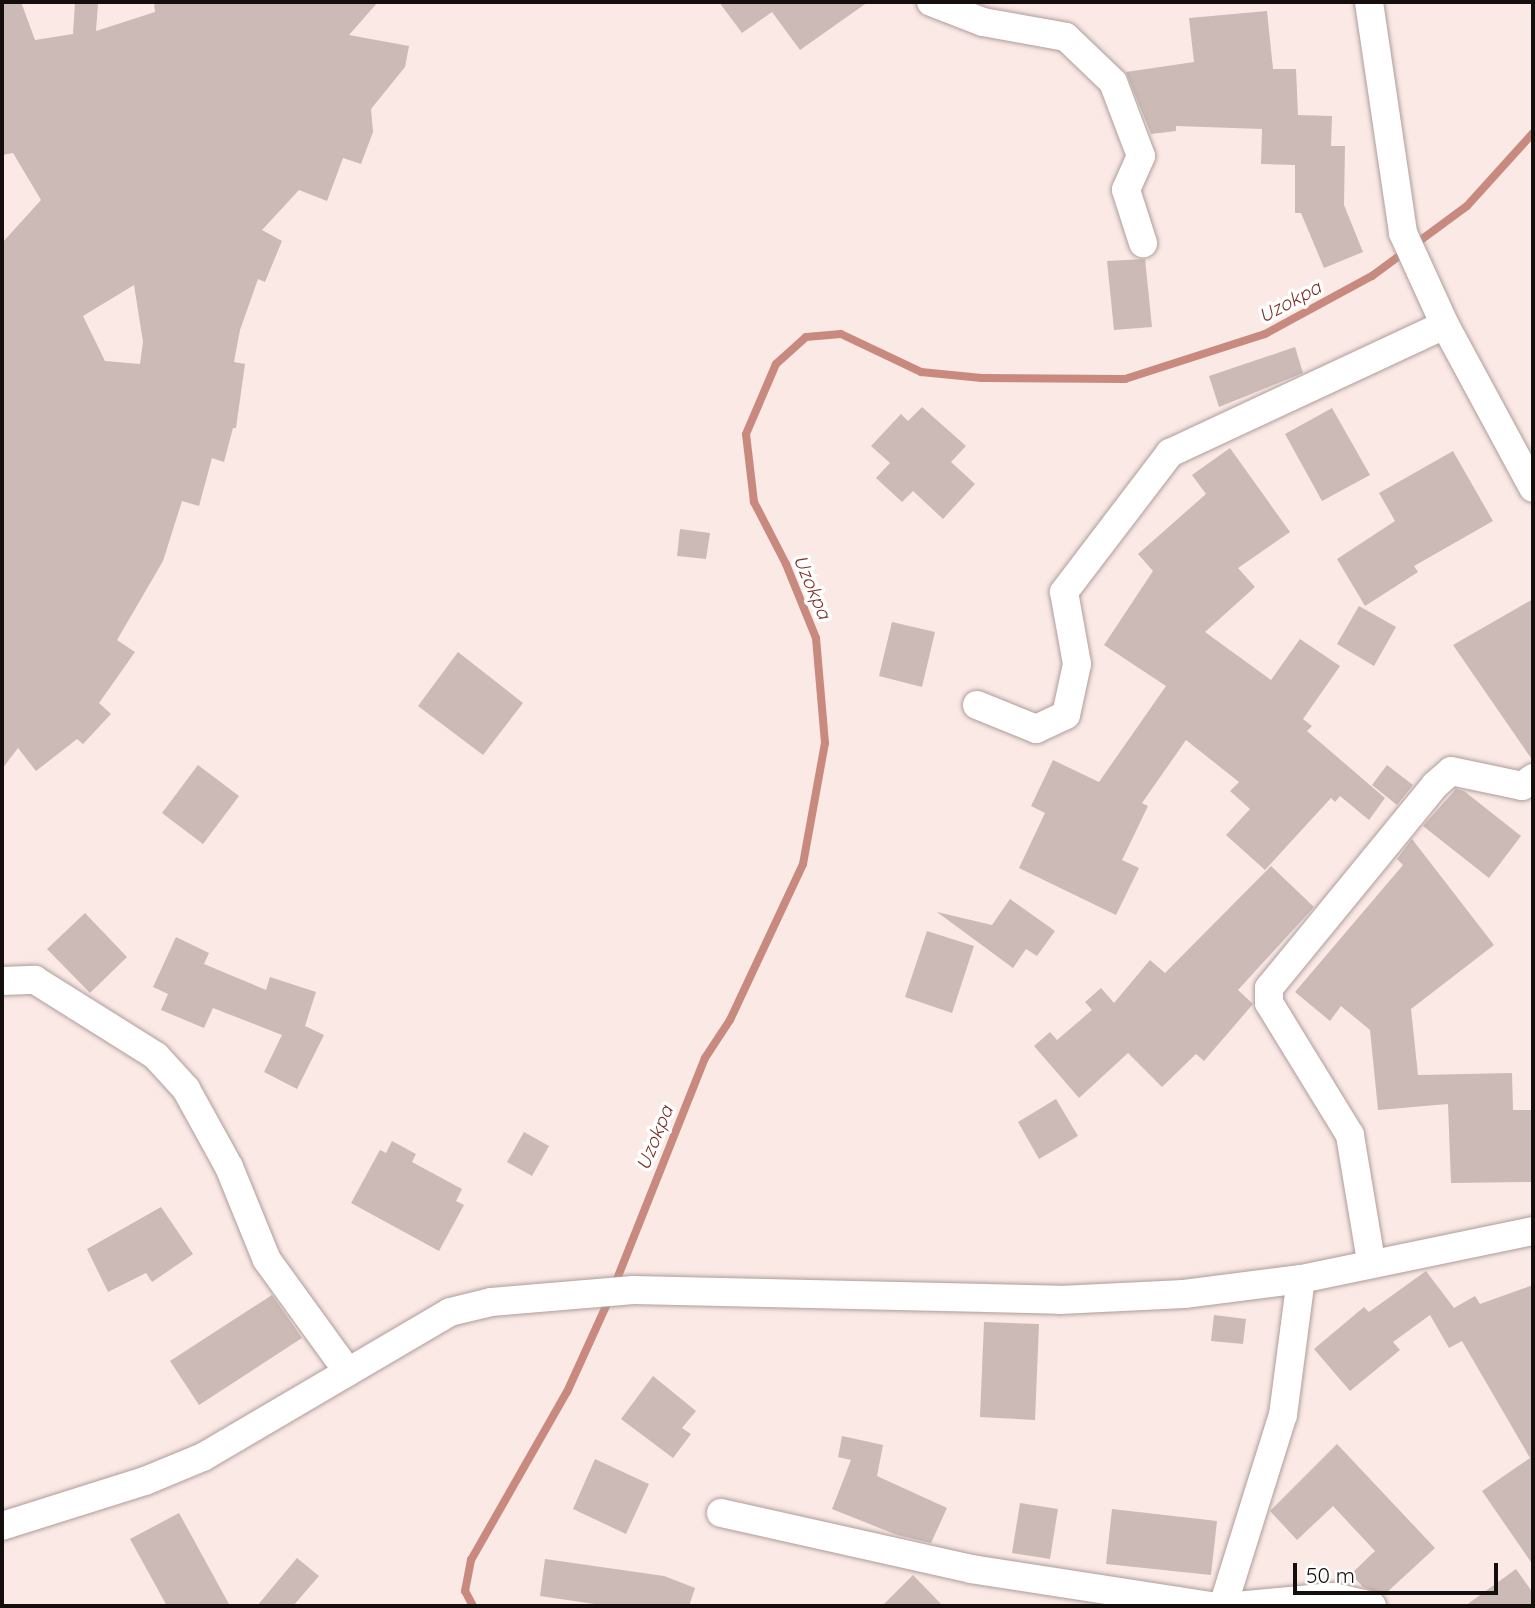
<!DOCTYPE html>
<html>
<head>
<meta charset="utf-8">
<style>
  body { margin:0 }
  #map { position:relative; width:1535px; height:1608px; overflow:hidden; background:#fbe9e6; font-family:Quicksand,sans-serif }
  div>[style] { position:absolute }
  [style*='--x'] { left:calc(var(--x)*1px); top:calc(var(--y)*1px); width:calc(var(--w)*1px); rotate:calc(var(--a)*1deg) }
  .stream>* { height:8px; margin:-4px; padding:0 4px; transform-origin:4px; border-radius:4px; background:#c88a7f }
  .building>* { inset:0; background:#ccbab7 }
  .roads { filter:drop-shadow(0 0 2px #ae9d9a) drop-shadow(0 0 2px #ae9d9a) }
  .minor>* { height:28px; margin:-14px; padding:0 14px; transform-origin:14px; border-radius:14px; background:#fff }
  span { translate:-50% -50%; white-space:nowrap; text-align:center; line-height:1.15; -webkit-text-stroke:7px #fff; paint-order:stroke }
  .water-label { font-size:19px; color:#7d3126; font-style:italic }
  .frame { position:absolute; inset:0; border:4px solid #140e0d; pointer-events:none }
  .scale { position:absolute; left:1293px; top:1563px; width:205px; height:32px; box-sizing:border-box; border:4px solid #140e0d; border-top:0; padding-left:9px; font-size:21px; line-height:24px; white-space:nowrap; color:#140e0d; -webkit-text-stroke:5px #fff; paint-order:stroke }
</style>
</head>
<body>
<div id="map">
  <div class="stream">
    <div style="--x:615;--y:1284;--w:243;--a:-68.3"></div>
    <div style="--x:705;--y:1058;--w:45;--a:-56.7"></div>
    <div style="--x:730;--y:1020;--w:172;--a:-64.9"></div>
    <div style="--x:803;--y:864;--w:123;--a:-79.7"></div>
    <div style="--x:825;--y:743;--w:105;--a:-94.9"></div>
    <div style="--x:816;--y:638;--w:80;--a:-112.1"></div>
    <div style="--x:786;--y:564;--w:70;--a:-117.3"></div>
    <div style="--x:754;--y:502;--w:68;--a:-96.7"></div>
    <div style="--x:746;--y:434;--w:76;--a:-66.8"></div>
    <div style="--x:776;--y:364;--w:40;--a:-42"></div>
    <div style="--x:806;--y:337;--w:35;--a:-5"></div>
    <div style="--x:841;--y:334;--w:89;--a:25.4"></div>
    <div style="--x:921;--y:372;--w:61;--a:5.6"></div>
    <div style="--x:982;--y:378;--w:143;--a:0.4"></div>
    <div style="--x:1125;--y:379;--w:147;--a:-17.8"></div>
    <div style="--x:1265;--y:334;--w:122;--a:-28.5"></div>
    <div style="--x:1372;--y:276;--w:118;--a:-36.4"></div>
    <div style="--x:1467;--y:206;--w:98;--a:-47.9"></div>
    <div style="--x:473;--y:1606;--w:17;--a:-118"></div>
    <div style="--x:465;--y:1591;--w:32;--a:-79"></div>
    <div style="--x:471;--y:1560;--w:193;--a:-60.3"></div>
    <div style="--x:567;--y:1392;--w:104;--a:-65.6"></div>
  </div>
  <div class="building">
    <div style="clip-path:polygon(evenodd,2px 2px,21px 2px,35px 40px,73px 34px,75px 2px,98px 4px,96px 31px,155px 12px,154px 2px,378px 2px,349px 35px,409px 46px,405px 67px,371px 109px,373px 132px,361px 164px,343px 158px,327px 201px,299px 190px,262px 230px,282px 241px,265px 282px,258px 279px,240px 330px,234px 362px,245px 364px,236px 428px,233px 428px,224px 462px,212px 458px,199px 506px,182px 501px,163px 561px,117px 640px,135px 652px,99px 703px,111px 714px,83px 744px,77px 739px,36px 771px,18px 748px,2px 769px,2px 243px,41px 200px,13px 153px,2px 155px,2px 2px,134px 285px,143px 342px,140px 364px,105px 361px,83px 316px,134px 285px)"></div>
    <div style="clip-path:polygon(719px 2px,868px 2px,800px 50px,772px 12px,742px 33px)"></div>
    <div style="clip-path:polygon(1267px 11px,1273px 69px,1296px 69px,1298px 115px,1332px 116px,1331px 146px,1345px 146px,1344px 205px,1363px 252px,1324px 268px,1301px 213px,1295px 213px,1295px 165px,1261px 164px,1262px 129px,1176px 126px,1176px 131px,1151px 134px,1126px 72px,1194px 62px,1189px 18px)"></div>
    <div style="clip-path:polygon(1145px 259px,1152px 327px,1114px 330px,1107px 261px)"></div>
    <div style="clip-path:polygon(1295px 347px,1303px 373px,1219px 407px,1209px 376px)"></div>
    <div style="clip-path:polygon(922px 407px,966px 446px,951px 462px,975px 484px,943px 519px,913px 491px,902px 502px,876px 478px,890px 463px,871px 446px,901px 414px,908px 421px)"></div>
    <div style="clip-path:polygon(1332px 408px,1370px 475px,1322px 501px,1285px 434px)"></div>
    <div style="clip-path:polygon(1230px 448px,1290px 532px,1238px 568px,1255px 587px,1205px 632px,1271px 680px,1300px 639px,1340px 666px,1303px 719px,1312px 726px,1307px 731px,1385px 798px,1369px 820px,1340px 796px,1335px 802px,1331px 798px,1265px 870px,1226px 835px,1250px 809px,1230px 791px,1239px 782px,1186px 740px,1142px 803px,1148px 806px,1122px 860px,1139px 868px,1116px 915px,1019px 868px,1045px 813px,1031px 806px,1053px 760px,1099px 782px,1166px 686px,1104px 645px,1153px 571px,1138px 554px,1206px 494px,1192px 475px)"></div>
    <div style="clip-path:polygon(1453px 451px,1493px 521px,1414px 566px,1418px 572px,1365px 606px,1337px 559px,1395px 521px,1379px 493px)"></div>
    <div style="clip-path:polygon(680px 529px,710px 533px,706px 559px,677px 556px)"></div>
    <div style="clip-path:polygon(1533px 599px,1533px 761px,1453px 645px)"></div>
    <div style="clip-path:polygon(1359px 606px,1396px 627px,1374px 666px,1337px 644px)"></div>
    <div style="clip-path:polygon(892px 622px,935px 632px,922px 687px,879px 676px)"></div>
    <div style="clip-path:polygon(458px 652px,523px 703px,483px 755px,418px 706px)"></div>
    <div style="clip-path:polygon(198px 765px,239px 796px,203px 844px,162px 813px)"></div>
    <div style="clip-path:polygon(1387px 765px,1413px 785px,1397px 805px,1372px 785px)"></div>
    <div style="clip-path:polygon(1456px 789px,1464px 791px,1521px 836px,1489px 878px,1423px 826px)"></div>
    <div style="clip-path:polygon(1412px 839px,1494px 945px,1411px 1009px,1418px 1075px,1512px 1073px,1513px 1110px,1533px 1110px,1533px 1182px,1451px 1183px,1448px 1104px,1378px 1110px,1370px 1030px,1341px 1006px,1330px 1021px,1295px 992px,1403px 865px,1397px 859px)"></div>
    <div style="clip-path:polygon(1271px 866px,1314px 907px,1238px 990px,1253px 1004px,1204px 1061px,1196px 1054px,1162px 1087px,1128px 1053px,1079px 1098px,1034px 1046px,1050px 1032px,1057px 1040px,1092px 1010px,1085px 1002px,1101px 988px,1114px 1003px,1150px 960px,1165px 973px)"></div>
    <div style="clip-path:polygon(1010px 899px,1055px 931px,1037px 956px,1026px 949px,1013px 968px,937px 912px,992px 925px)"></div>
    <div style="clip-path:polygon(85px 913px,127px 957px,90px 993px,47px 949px)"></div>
    <div style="clip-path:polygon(927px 931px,974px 946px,952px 1013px,905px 997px)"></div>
    <div style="clip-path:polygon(176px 937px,209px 953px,204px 964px,266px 990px,270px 977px,316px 992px,305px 1026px,324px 1035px,297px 1089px,264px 1072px,282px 1035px,213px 1008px,204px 1028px,161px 1010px,168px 994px,153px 987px)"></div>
    <div style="clip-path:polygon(1056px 1099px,1078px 1136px,1039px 1159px,1018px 1122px)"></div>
    <div style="clip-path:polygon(524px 1132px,549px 1146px,532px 1176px,507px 1162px)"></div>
    <div style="clip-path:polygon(392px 1141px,416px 1154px,412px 1162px,462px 1189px,456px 1201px,464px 1205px,439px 1251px,351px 1203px,380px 1150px,386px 1153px)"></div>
    <div style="clip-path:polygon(161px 1207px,193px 1254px,152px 1282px,146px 1273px,108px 1292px,87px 1249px)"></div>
    <div style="clip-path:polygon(1426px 1271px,1454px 1308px,1475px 1296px,1480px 1304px,1533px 1285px,1533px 1565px,1482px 1491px,1530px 1458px,1462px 1341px,1449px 1348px,1430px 1315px,1393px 1342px,1400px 1350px,1350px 1391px,1314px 1349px,1364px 1307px,1369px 1312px)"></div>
    <div style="clip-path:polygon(272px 1295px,302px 1338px,199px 1405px,170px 1361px)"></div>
    <div style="clip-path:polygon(1214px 1315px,1246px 1319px,1243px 1344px,1211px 1341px)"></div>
    <div style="clip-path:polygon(984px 1322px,1039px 1324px,1035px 1420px,980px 1417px)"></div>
    <div style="clip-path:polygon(653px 1376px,696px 1411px,682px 1428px,691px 1434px,673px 1458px,621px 1419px)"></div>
    <div style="clip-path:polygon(842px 1436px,883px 1445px,877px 1476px,947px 1508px,931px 1543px,897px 1535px,832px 1509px,851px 1460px,838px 1457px)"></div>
    <div style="clip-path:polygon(1337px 1444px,1435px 1548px,1384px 1595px,1363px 1587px,1351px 1574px,1375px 1551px,1333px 1506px,1297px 1540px,1270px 1511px)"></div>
    <div style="clip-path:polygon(595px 1459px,649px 1484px,626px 1534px,573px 1509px)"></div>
    <div style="clip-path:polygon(1020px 1503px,1058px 1509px,1050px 1559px,1012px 1553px)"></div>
    <div style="clip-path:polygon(1112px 1509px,1217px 1521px,1211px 1575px,1106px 1564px)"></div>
    <div style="clip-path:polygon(179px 1513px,230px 1606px,167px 1606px,130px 1539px)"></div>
    <div style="clip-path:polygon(297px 1558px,319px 1576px,293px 1606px,257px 1606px)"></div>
    <div style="clip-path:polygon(545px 1559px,664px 1576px,695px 1588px,689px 1606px,608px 1606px,540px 1596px)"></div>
    <div style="clip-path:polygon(1516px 1569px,1533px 1593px,1533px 1606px,1465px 1606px)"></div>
    <div style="clip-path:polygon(913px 1575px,943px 1606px,882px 1606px)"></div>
  </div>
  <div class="roads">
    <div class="minor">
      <div style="--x:931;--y:2;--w:56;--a:21"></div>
      <div style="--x:983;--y:22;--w:84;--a:10.2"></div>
      <div style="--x:1066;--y:37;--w:65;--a:43.8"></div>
      <div style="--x:1113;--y:82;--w:79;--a:69.3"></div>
      <div style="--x:1141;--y:156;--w:37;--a:114"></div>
      <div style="--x:1126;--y:190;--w:56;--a:72.2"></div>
      <div style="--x:1369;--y:2;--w:233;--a:81.6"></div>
      <div style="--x:1403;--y:233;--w:101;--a:65.5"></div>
      <div style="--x:1445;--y:325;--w:185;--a:61.6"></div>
      <div style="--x:977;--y:705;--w:64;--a:22.1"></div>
      <div style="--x:1036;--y:729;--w:33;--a:-25"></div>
      <div style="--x:1066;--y:715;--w:52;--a:-77.8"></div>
      <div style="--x:1077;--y:664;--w:73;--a:-100.2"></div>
      <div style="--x:1064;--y:592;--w:175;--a:-52.7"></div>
      <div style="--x:1170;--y:453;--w:303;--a:-25"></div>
      <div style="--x:2;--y:981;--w:33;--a:-2"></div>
      <div style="--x:35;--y:980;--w:143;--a:32.1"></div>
      <div style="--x:156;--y:1056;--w:45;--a:47.7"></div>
      <div style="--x:186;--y:1089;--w:89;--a:61.1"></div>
      <div style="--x:229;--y:1167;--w:100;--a:67.8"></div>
      <div style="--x:267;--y:1260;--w:138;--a:54.1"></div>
      <div style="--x:1371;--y:1261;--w:128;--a:-99.5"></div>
      <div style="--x:1350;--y:1135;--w:155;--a:-121.5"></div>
      <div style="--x:1269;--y:1003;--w:15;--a:-90"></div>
      <div style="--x:1269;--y:988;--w:262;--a:-50.7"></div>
      <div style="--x:1435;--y:785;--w:21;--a:-41"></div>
      <div style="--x:1451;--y:771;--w:73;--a:11.9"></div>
      <div style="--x:1522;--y:786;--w:14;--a:-36"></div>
      <div style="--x:721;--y:1513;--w:256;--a:12.6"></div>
      <div style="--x:971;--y:1569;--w:242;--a:8.8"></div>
      <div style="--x:2;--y:1526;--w:150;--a:-17.5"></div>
      <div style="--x:145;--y:1481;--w:63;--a:-22.5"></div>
      <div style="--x:203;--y:1457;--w:286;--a:-30.4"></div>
      <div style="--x:450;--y:1312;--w:42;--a:-13.7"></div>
      <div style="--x:491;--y:1302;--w:143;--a:-4.8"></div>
      <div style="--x:633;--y:1290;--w:427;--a:1.3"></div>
      <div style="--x:1060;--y:1300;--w:124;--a:-2.8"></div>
      <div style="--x:1184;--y:1294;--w:118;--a:-7.3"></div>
      <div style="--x:1301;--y:1279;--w:237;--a:-11.7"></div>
      <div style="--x:1223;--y:1606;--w:200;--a:-72.6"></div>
      <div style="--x:1283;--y:1415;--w:137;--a:-82.5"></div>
      <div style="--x:1236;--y:1606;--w:97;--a:-5.3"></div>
      <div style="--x:1333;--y:1597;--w:40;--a:13"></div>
    </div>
  </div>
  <div class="water-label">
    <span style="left:1290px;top:302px;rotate:-28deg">Uzokpa</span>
    <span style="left:812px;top:587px;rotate:67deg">Uzokpa</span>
    <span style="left:655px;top:1138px;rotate:-68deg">Uzokpa</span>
  </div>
  <div class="frame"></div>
  <div class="scale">50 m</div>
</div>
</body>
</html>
